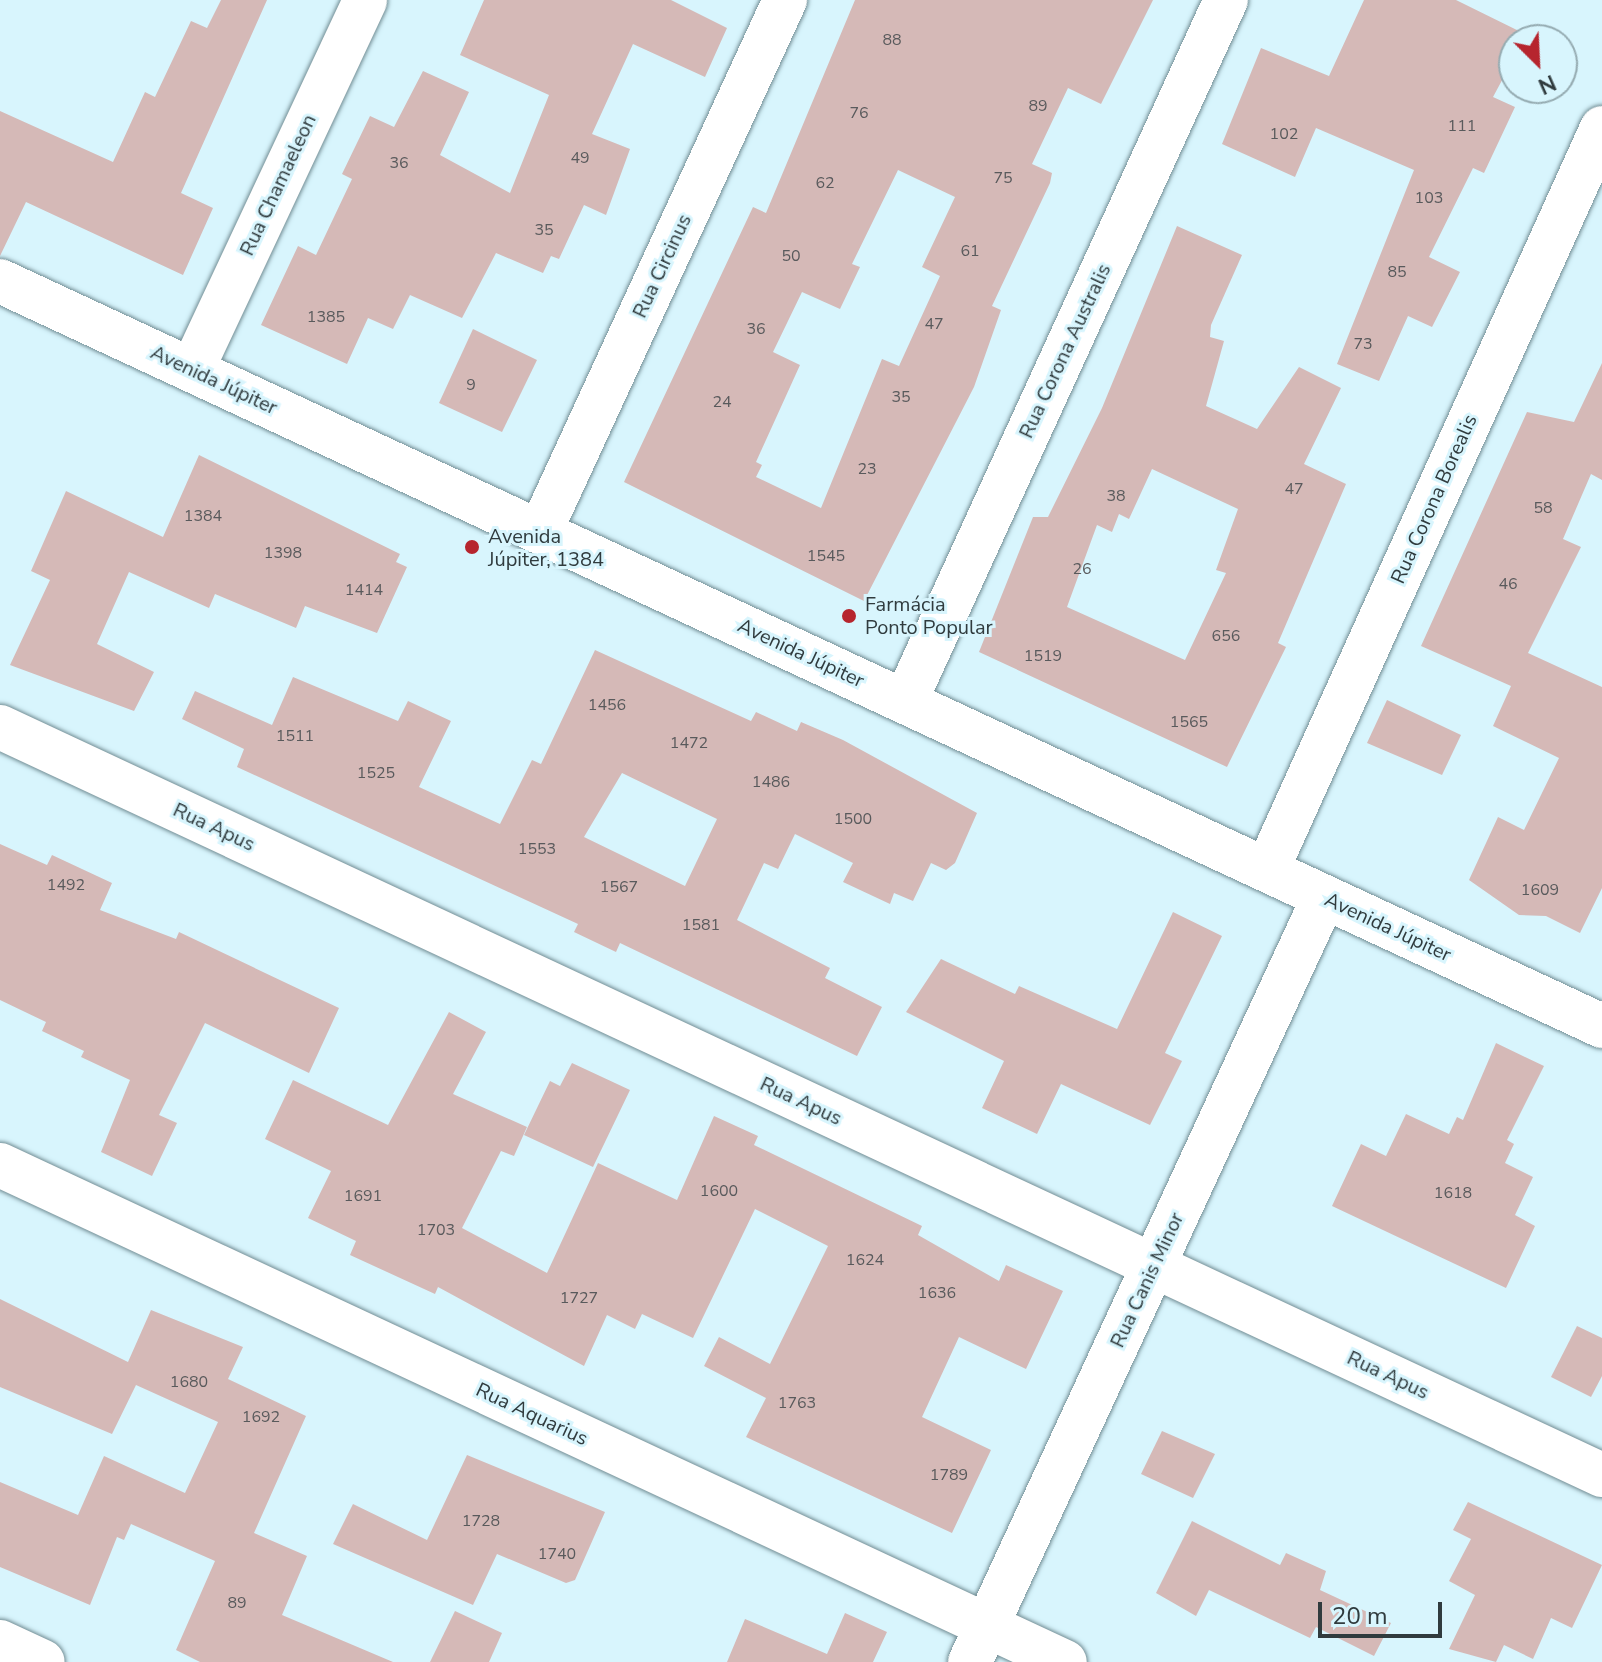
<!DOCTYPE html>
<html>
<head>
<meta charset="utf-8">
<style>
  body { margin:0 }
  #map { position:relative; width:1602px; height:1662px; overflow:hidden; background:#d8f5fd; font-family:"Nunito Sans",sans-serif }
  div>[style] { position:absolute }
  [style*='--x'] { left:calc(var(--x)*1px); top:calc(var(--y)*1px); width:calc(var(--w)*1px); rotate:calc(var(--a)*1deg) }
  .building>* { inset:0; background:#d5b9b7 }
  .roads { filter:drop-shadow(0 0 2px #728d94) drop-shadow(0 0 2px #728d94) }
  .minor>* { height:44px; margin:-22px; padding:0 22px; transform-origin:22px; border-radius:22px; background:#fff }
  .major>* { height:44px; margin:-22px; padding:0 22px; transform-origin:22px; border-radius:22px; background:#fff }
  .dots>* { width:22px; height:22px; translate:-50% -50%; box-sizing:border-box; border:4px solid #d8f5fd; border-radius:50% }
  span { translate:-50% -50%; white-space:nowrap; text-align:center; line-height:1.15; -webkit-text-stroke:6px #d8f5fd; paint-order:stroke }
  .number-label { font-size:16px; color:#595a5c }
  .number-label span { -webkit-text-stroke-width:0 }
  .street-label { font-size:20px; color:#303b3e }
  .poi-label { font-size:20px; color:#303b3e }
  .left { translate:0 -50%; text-align:left }
  .north { position:absolute; left:1498px; top:24px; width:80px; height:80px; box-sizing:border-box; background:#d8f5fd; border:2px solid #95abb1; border-radius:50%; rotate:156deg; font-size:22px; font-weight:700; line-height:32px; text-align:center; color:#303b3e }
  .north::after { content:''; display:block; margin:auto; width:28px; height:36px; background:#b6252e; clip-path:polygon(50% 0,100% 100%,50% 72%,0 100%) }
  .scale { position:absolute; left:1318px; top:1602px; width:124px; height:36px; box-sizing:border-box; border:4px solid #303b3e; border-top:0; padding-left:10px; font-size:24px; line-height:28px; white-space:nowrap; color:#303b3e; -webkit-text-stroke:6px #d8f5fd; paint-order:stroke }
</style>
</head>
<body>
<div id="map">
  <div class="building">
    <div style="clip-path:polygon(221px 0,267px 0,181px 193px,213px 208px,183px 275px,26px 202px,0 256px,0 111px,113px 162px,145px 92px,155px 97px,191px 21px,207px 28px)"></div>
    <div style="clip-path:polygon(484px 0,671px 0,727px 28px,705px 77px,633px 44px,592px 134px,630px 149px,606px 215px,584px 205px,559px 259px,551px 256px,543px 273px,496px 253px,462px 318px,410px 295px,393px 329px,368px 318px,347px 364px,261px 325px,298px 246px,316px 255px,352px 179px,342px 174px,370px 116px,394px 127px,423px 71px,469px 92px,440px 155px,510px 193px,549px 95px,460px 55px)"></div>
    <div style="clip-path:polygon(evenodd,855px 0,1153px 0,1101px 104px,1068px 88px,1032px 164px,1052px 173px,1050px 183px,992px 306px,1001px 310px,974px 387px,864px 601px,624px 482px,753px 207px,766px 213px,855px 0,898px 170px,955px 197px,922px 267px,940px 276px,899px 366px,882px 359px,821px 508px,756px 477px,762px 465px,756px 462px,800px 365px,773px 352px,802px 292px,840px 309px,860px 267px,852px 264px,898px 170px)"></div>
    <div style="clip-path:polygon(1364px 0,1456px 0,1527px 35px,1514px 40px,1514px 58px,1493px 97px,1515px 107px,1484px 173px,1473px 168px,1429px 257px,1460px 272px,1432px 327px,1408px 316px,1379px 381px,1337px 364px,1414px 170px,1316px 128px,1295px 177px,1222px 144px,1261px 48px,1329px 76px)"></div>
    <div style="clip-path:polygon(evenodd,1177px 226px,1242px 255px,1211px 325px,1210px 337px,1224px 341px,1206px 406px,1257px 429px,1299px 367px,1341px 388px,1304px 464px,1346px 484px,1278px 643px,1286px 647px,1227px 767px,979px 652px,1033px 517px,1048px 517px,1102px 408px,1177px 226px,1152px 469px,1238px 509px,1216px 570px,1226px 573px,1185px 660px,1067px 607px,1097px 525px,1112px 532px,1119px 514px,1129px 519px,1152px 469px)"></div>
    <div style="clip-path:polygon(473px 329px,537px 360px,502px 432px,439px 403px)"></div>
    <div style="clip-path:polygon(1602px 363px,1602px 480px,1591px 474px,1563px 539px,1581px 547px,1528px 653px,1602px 687px,1602px 888px,1580px 933px,1546px 916px,1519px 915px,1469px 880px,1498px 817px,1524px 830px,1559px 758px,1493px 726px,1511px 686px,1421px 646px,1527px 412px,1574px 422px)"></div>
    <div style="clip-path:polygon(199px 455px,400px 554px,396px 562px,407px 567px,377px 633px,305px 606px,296px 628px,215px 594px,209px 608px,129px 572px,97px 644px,154px 672px,134px 711px,10px 665px,50px 580px,31px 571px,66px 491px,163px 537px)"></div>
    <div style="clip-path:polygon(evenodd,595px 650px,751px 721px,756px 712px,797px 731px,801px 722px,843px 740px,977px 813px,955px 863px,946px 870px,931px 863px,913px 901px,894px 893px,890px 904px,843px 882px,853px 863px,795px 834px,778px 869px,764px 863px,737px 920px,830px 968px,825px 978px,882px 1007px,857px 1056px,620px 943px,616px 952px,574px 932px,578px 924px,237px 767px,244px 749px,182px 719px,195px 691px,272px 725px,293px 677px,398px 721px,408px 701px,451px 721px,419px 787px,500px 824px,532px 760px,541px 764px,595px 650px,622px 773px,717px 819px,685px 886px,584px 837px,622px 773px)"></div>
    <div style="clip-path:polygon(1387px 700px,1461px 735px,1442px 775px,1367px 743px)"></div>
    <div style="clip-path:polygon(0 844px,47px 865px,52px 855px,112px 883px,100px 910px,176px 939px,179px 932px,339px 1008px,309px 1073px,205px 1023px,159px 1115px,177px 1123px,152px 1176px,101px 1152px,130px 1080px,81px 1057px,84px 1051px,42px 1031px,46px 1022px,0 1000px)"></div>
    <div style="clip-path:polygon(1173px 912px,1222px 936px,1165px 1053px,1182px 1061px,1150px 1125px,1061px 1084px,1037px 1134px,982px 1108px,1004px 1061px,906px 1012px,941px 959px,1015px 994px,1019px 986px,1117px 1029px)"></div>
    <div style="clip-path:polygon(449px 1012px,486px 1032px,453px 1094px,527px 1127px,514px 1156px,501px 1151px,462px 1228px,547px 1273px,598px 1163px,677px 1200px,714px 1116px,758px 1136px,754px 1145px,922px 1226px,918px 1235px,999px 1281px,1006px 1265px,1063px 1291px,1026px 1369px,959px 1337px,922px 1417px,991px 1450px,952px 1533px,746px 1437px,766px 1398px,704px 1366px,719px 1337px,770px 1364px,828px 1246px,755px 1209px,693px 1338px,642px 1314px,635px 1329px,607px 1315px,584px 1366px,438px 1287px,435px 1294px,350px 1255px,356px 1241px,308px 1218px,331px 1171px,265px 1139px,293px 1080px,388px 1125px)"></div>
    <div style="clip-path:polygon(1496px 1043px,1544px 1066px,1507px 1140px,1514px 1144px,1505px 1163px,1533px 1177px,1515px 1215px,1535px 1226px,1506px 1288px,1332px 1206px,1361px 1144px,1386px 1156px,1406px 1114px,1449px 1134px,1457px 1117px,1463px 1120px)"></div>
    <div style="clip-path:polygon(572px 1063px,630px 1090px,593px 1167px,524px 1135px,550px 1081px,560px 1086px)"></div>
    <div style="clip-path:polygon(0 1299px,128px 1362px,151px 1310px,243px 1347px,228px 1379px,306px 1416px,254px 1533px,307px 1556px,282px 1615px,393px 1662px,200px 1662px,176px 1650px,215px 1561px,131px 1524px,124px 1540px,117px 1537px,90px 1605px,0 1567px,0 1482px,78px 1515px,104px 1456px,185px 1493px,218px 1422px,136px 1385px,112px 1434px,0 1387px)"></div>
    <div style="clip-path:polygon(1577px 1326px,1602px 1338px,1602px 1376px,1591px 1397px,1551px 1377px)"></div>
    <div style="clip-path:polygon(1162px 1431px,1215px 1454px,1193px 1498px,1141px 1474px)"></div>
    <div style="clip-path:polygon(467px 1455px,605px 1512px,575px 1580px,566px 1583px,497px 1554px,473px 1605px,333px 1544px,353px 1504px,427px 1540px)"></div>
    <div style="clip-path:polygon(1468px 1502px,1602px 1565px,1572px 1628px,1551px 1618px,1533px 1659px,1504px 1645px,1496px 1662px,1449px 1649px,1475px 1595px,1449px 1581px,1471px 1539px,1453px 1530px)"></div>
    <div style="clip-path:polygon(1192px 1521px,1280px 1565px,1286px 1553px,1326px 1571px,1320px 1590px,1391px 1623px,1374px 1656px,1316px 1627px,1310px 1638px,1209px 1590px,1196px 1616px,1156px 1593px)"></div>
    <div style="clip-path:polygon(455px 1611px,502px 1633px,489px 1662px,430px 1662px)"></div>
    <div style="clip-path:polygon(845px 1613px,887px 1632px,873px 1662px,727px 1662px,745px 1619px,827px 1654px)"></div>
  </div>
  <div class="roads">
    <div class="minor">
      <div style="--x:192;--y:370;--w:408;--a:-64.9"></div>
      <div style="--x:540;--y:532;--w:586;--a:-65.27"></div>
      <div style="--x:905;--y:702;--w:772;--a:-65.43"></div>
      <div style="--x:0;--y:727;--w:1768;--a:25.03"></div>
      <div style="--x:1267;--y:870;--w:814;--a:-65.7"></div>
      <div style="--x:0;--y:1165;--w:1175;--a:25.02"></div>
      <div style="--x:0;--y:1642;--w:47;--a:24.9"></div>
      <div style="--x:970;--y:1662;--w:843;--a:-65.17"></div>
    </div>
    <div class="major">
      <div style="--x:0;--y:281;--w:1767;--a:24.94"></div>
    </div>
  </div>
  <div class="dots">
    <div style="left:472px;top:547px;background:#b6252e"></div>
    <div style="left:849px;top:616px;background:#b6252e"></div>
  </div>
  <div class="number-label">
    <span style="left:892px;top:40px">88</span>
    <span style="left:1038px;top:106px">89</span>
    <span style="left:859px;top:113px">76</span>
    <span style="left:1462px;top:126px">111</span>
    <span style="left:1284px;top:134px">102</span>
    <span style="left:580px;top:158px">49</span>
    <span style="left:399px;top:163px">36</span>
    <span style="left:1003px;top:178px">75</span>
    <span style="left:825px;top:183px">62</span>
    <span style="left:1429px;top:198px">103</span>
    <span style="left:544px;top:230px">35</span>
    <span style="left:970px;top:251px">61</span>
    <span style="left:791px;top:256px">50</span>
    <span style="left:1397px;top:272px">85</span>
    <span style="left:326px;top:317px">1385</span>
    <span style="left:934px;top:324px">47</span>
    <span style="left:756px;top:329px">36</span>
    <span style="left:1363px;top:344px">73</span>
    <span style="left:471px;top:385px">9</span>
    <span style="left:901px;top:397px">35</span>
    <span style="left:722px;top:402px">24</span>
    <span style="left:867px;top:469px">23</span>
    <span style="left:1294px;top:489px">47</span>
    <span style="left:1116px;top:496px">38</span>
    <span style="left:1543px;top:508px">58</span>
    <span style="left:203px;top:516px">1384</span>
    <span style="left:283px;top:553px">1398</span>
    <span style="left:826px;top:556px">1545</span>
    <span style="left:1082px;top:569px">26</span>
    <span style="left:1508px;top:584px">46</span>
    <span style="left:364px;top:590px">1414</span>
    <span style="left:1226px;top:636px">656</span>
    <span style="left:1043px;top:656px">1519</span>
    <span style="left:607px;top:705px">1456</span>
    <span style="left:1189px;top:722px">1565</span>
    <span style="left:295px;top:736px">1511</span>
    <span style="left:689px;top:743px">1472</span>
    <span style="left:376px;top:773px">1525</span>
    <span style="left:771px;top:782px">1486</span>
    <span style="left:853px;top:819px">1500</span>
    <span style="left:537px;top:849px">1553</span>
    <span style="left:66px;top:885px">1492</span>
    <span style="left:619px;top:887px">1567</span>
    <span style="left:1540px;top:890px">1609</span>
    <span style="left:701px;top:925px">1581</span>
    <span style="left:719px;top:1191px">1600</span>
    <span style="left:1453px;top:1193px">1618</span>
    <span style="left:363px;top:1196px">1691</span>
    <span style="left:436px;top:1230px">1703</span>
    <span style="left:865px;top:1260px">1624</span>
    <span style="left:937px;top:1293px">1636</span>
    <span style="left:579px;top:1298px">1727</span>
    <span style="left:189px;top:1382px">1680</span>
    <span style="left:797px;top:1403px">1763</span>
    <span style="left:261px;top:1417px">1692</span>
    <span style="left:949px;top:1475px">1789</span>
    <span style="left:481px;top:1521px">1728</span>
    <span style="left:557px;top:1554px">1740</span>
    <span style="left:237px;top:1603px">89</span>
  </div>
  <div class="street-label">
    <span style="left:278px;top:185px;rotate:-65deg">Rua Chamaeleon</span>
    <span style="left:662px;top:266px;rotate:-65deg">Rua Circinus</span>
    <span style="left:1065px;top:351px;rotate:-65deg">Rua Corona Australis</span>
    <span style="left:214px;top:380px;rotate:25deg">Avenida Júpiter</span>
    <span style="left:1434px;top:499px;rotate:-66deg">Rua Corona Borealis</span>
    <span style="left:801px;top:653px;rotate:25deg">Avenida Júpiter</span>
    <span style="left:214px;top:827px;rotate:25deg">Rua Apus</span>
    <span style="left:1388px;top:927px;rotate:25deg">Avenida Júpiter</span>
    <span style="left:801px;top:1101px;rotate:25deg">Rua Apus</span>
    <span style="left:1147px;top:1280px;rotate:-65deg">Rua Canis Minor</span>
    <span style="left:1388px;top:1375px;rotate:25deg">Rua Apus</span>
    <span style="left:532px;top:1414px;rotate:25deg">Rua Aquarius</span>
  </div>
  <div class="poi-label">
    <span class="left" style="left:488px;top:548px">Avenida<br>Júpiter, 1384</span>
    <span class="left" style="left:865px;top:616px">Farmácia<br>Ponto Popular</span>
  </div>
  <div class="north">N</div>
  <div class="scale">20 m</div>
</div>
</body>
</html>
